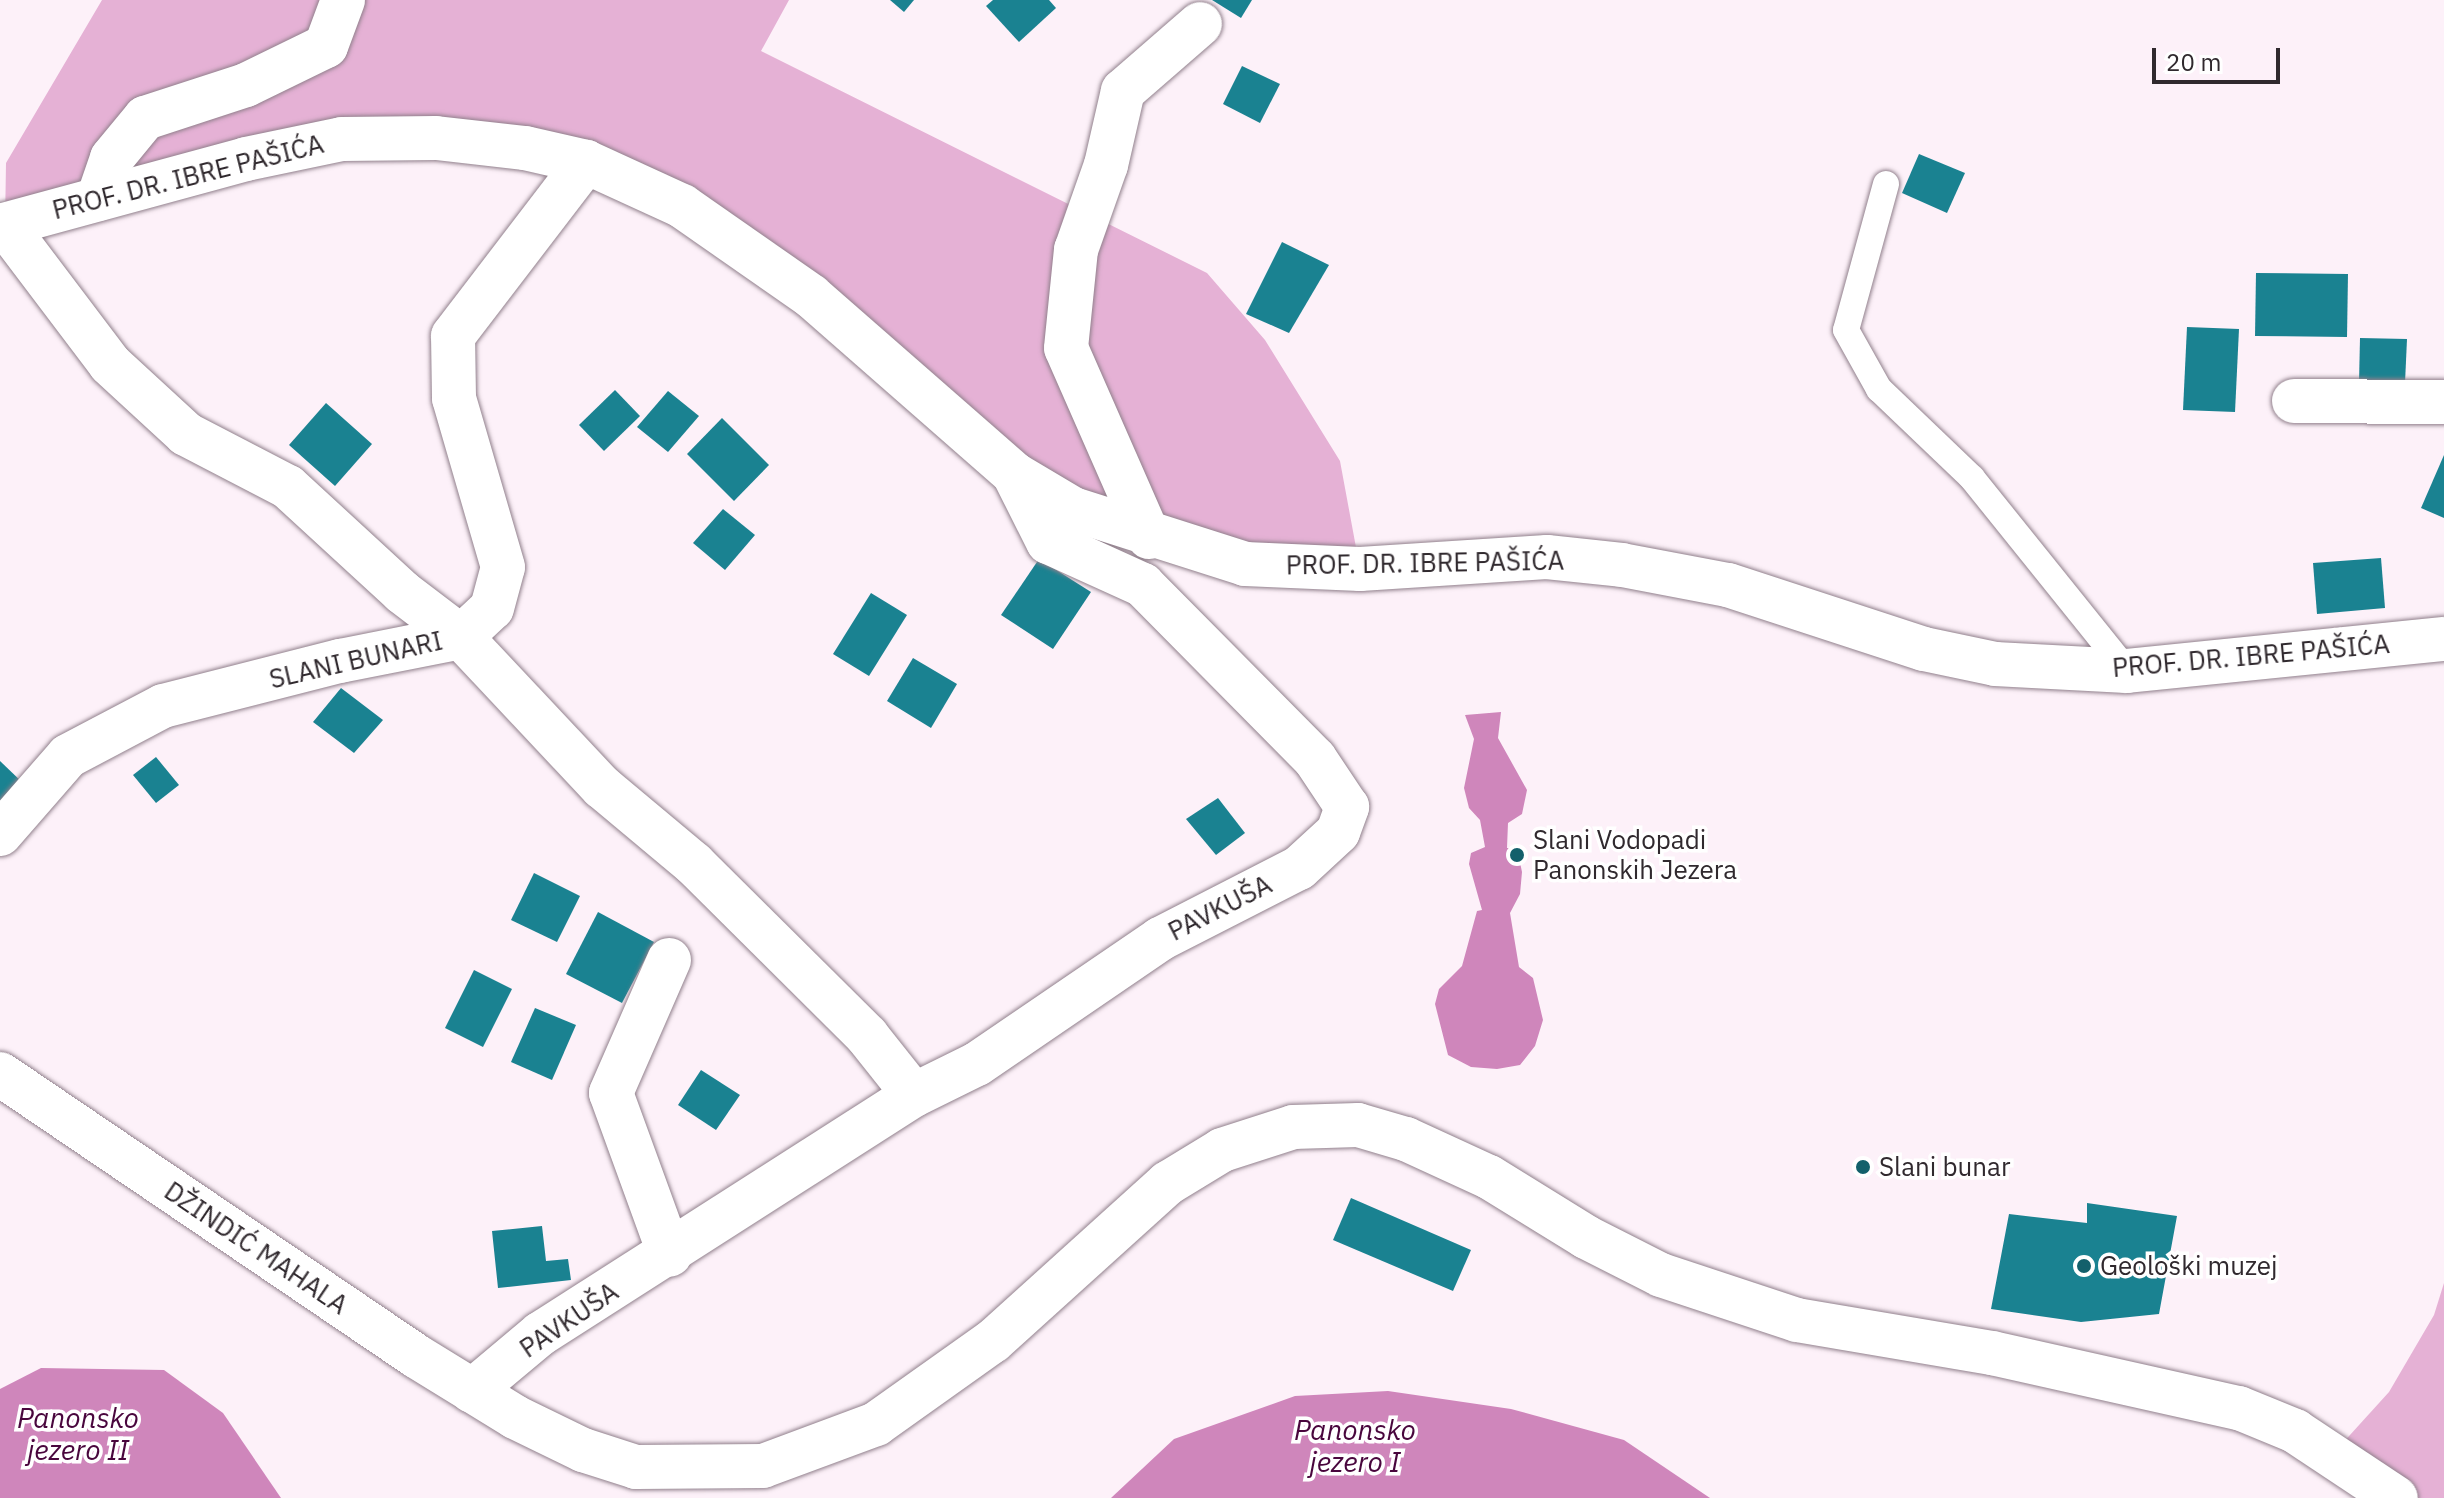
<!DOCTYPE html>
<html>
<head>
<meta charset="utf-8">
<style>
  body { margin:0 }
  #map { position:relative; width:2444px; height:1498px; overflow:hidden; background:#fdf1f9; font-family:"IBM Plex Sans",sans-serif }
  div>[style] { position:absolute }
  [style*='--x'] { left:calc(var(--x)*1px); top:calc(var(--y)*1px); width:calc(var(--w)*1px); rotate:calc(var(--a)*1deg) }
  .green>* { inset:0; background:#e5b1d5 }
  .water>* { inset:0; background:#cf86bb }
  .building>* { inset:0; background:#1a8291 }
  .roads { filter:drop-shadow(0 0 2px #91808c) drop-shadow(0 0 2px #91808c) }
  .lane>* { height:26px; margin:-13px; padding:0 13px; transform-origin:13px; border-radius:13px; background:#fff }
  .street>* { height:44px; margin:-22px; padding:0 22px; transform-origin:22px; border-radius:22px; background:#fff }
  .secondary>* { height:44px; margin:-22px; padding:0 22px; transform-origin:22px; border-radius:22px; background:#fff }
  .dots>* { width:22px; height:22px; translate:-50% -50%; box-sizing:border-box; border:4px solid #fff; border-radius:50% }
  span { translate:-50% -50%; white-space:nowrap; text-align:center; line-height:1.15; -webkit-text-stroke:7px #fff; paint-order:stroke }
  .street-label { font-size:26px; color:#30292e }
  .poi-label { font-size:26px; color:#30292e }
  .left { translate:0 -50%; text-align:left }
  .water-label { font-size:28px; color:#49063d; font-style:italic }
  .scale { position:absolute; left:2152px; top:48px; width:128px; height:36px; box-sizing:border-box; border:4px solid #30292e; border-top:0; padding-left:10px; font-size:24px; line-height:28px; white-space:nowrap; color:#30292e; -webkit-text-stroke:6px #fff; paint-order:stroke }
</style>
</head>
<body>
<div id="map">
  <div class="green">
    <div style="clip-path:polygon(102px 0,789px 0,761px 51px,1207px 273px,1265px 340px,1340px 461px,1360px 569px,1073px 509px,682px 206px,436px 138px,5px 225px,6px 163px)"></div>
    <div style="clip-path:polygon(2444px 1283px,2444px 1498px,2396px 1498px,2330px 1457px,2389px 1392px,2434px 1315px)"></div>
  </div>
  <div class="water">
    <div style="clip-path:polygon(1501px 712px,1498px 738px,1527px 790px,1522px 814px,1508px 823px,1507px 848px,1517px 848px,1522px 872px,1520px 894px,1510px 913px,1519px 967px,1533px 978px,1543px 1020px,1535px 1046px,1520px 1065px,1497px 1069px,1471px 1067px,1448px 1055px,1435px 1004px,1439px 989px,1462px 966px,1477px 911px,1482px 910px,1469px 864px,1471px 853px,1485px 847px,1480px 820px,1469px 808px,1464px 788px,1474px 739px,1465px 715px)"></div>
    <div style="clip-path:polygon(41px 1368px,164px 1370px,223px 1413px,281px 1498px,0 1498px,0 1389px)"></div>
    <div style="clip-path:polygon(1388px 1391px,1511px 1409px,1624px 1440px,1710px 1498px,1111px 1498px,1174px 1439px,1295px 1396px)"></div>
  </div>
  <div class="building">
    <div style="clip-path:polygon(890px 0,914px 0,904px 12px)"></div>
    <div style="clip-path:polygon(993px 0,1049px 0,1056px 8px,1019px 42px,986px 6px)"></div>
    <div style="clip-path:polygon(1212px 0,1252px 0,1241px 18px)"></div>
    <div style="clip-path:polygon(1242px 66px,1280px 84px,1260px 123px,1223px 104px)"></div>
    <div style="clip-path:polygon(1919px 154px,1965px 173px,1947px 213px,1902px 193px)"></div>
    <div style="clip-path:polygon(1282px 242px,1329px 265px,1289px 333px,1246px 314px)"></div>
    <div style="clip-path:polygon(2256px 273px,2348px 274px,2347px 337px,2255px 336px)"></div>
    <div style="clip-path:polygon(2187px 327px,2239px 329px,2235px 412px,2183px 410px)"></div>
    <div style="clip-path:polygon(2360px 338px,2407px 339px,2405px 383px,2359px 383px)"></div>
    <div style="clip-path:polygon(615px 390px,640px 416px,604px 451px,579px 425px)"></div>
    <div style="clip-path:polygon(668px 391px,699px 416px,668px 452px,637px 427px)"></div>
    <div style="clip-path:polygon(326px 403px,372px 444px,335px 486px,289px 445px)"></div>
    <div style="clip-path:polygon(722px 418px,769px 465px,734px 501px,687px 454px)"></div>
    <div style="clip-path:polygon(2444px 455px,2444px 518px,2421px 508px)"></div>
    <div style="clip-path:polygon(723px 509px,755px 535px,725px 570px,693px 543px)"></div>
    <div style="clip-path:polygon(2381px 558px,2385px 608px,2317px 614px,2313px 563px)"></div>
    <div style="clip-path:polygon(1039px 559px,1091px 592px,1053px 649px,1001px 615px)"></div>
    <div style="clip-path:polygon(871px 593px,907px 615px,869px 676px,833px 654px)"></div>
    <div style="clip-path:polygon(913px 658px,957px 684px,931px 728px,887px 701px)"></div>
    <div style="clip-path:polygon(341px 688px,383px 720px,354px 753px,313px 722px)"></div>
    <div style="clip-path:polygon(156px 757px,179px 785px,156px 803px,133px 775px)"></div>
    <div style="clip-path:polygon(0 761px,25px 785px,0 812px)"></div>
    <div style="clip-path:polygon(1218px 798px,1245px 833px,1216px 855px,1186px 819px)"></div>
    <div style="clip-path:polygon(534px 873px,580px 896px,557px 942px,511px 920px)"></div>
    <div style="clip-path:polygon(598px 912px,654px 942px,622px 1003px,566px 974px)"></div>
    <div style="clip-path:polygon(474px 970px,512px 989px,483px 1047px,445px 1028px)"></div>
    <div style="clip-path:polygon(535px 1008px,576px 1025px,552px 1080px,511px 1062px)"></div>
    <div style="clip-path:polygon(701px 1070px,740px 1095px,716px 1130px,678px 1105px)"></div>
    <div style="clip-path:polygon(1351px 1198px,1471px 1250px,1453px 1291px,1333px 1240px)"></div>
    <div style="clip-path:polygon(2087px 1203px,2177px 1216px,2159px 1314px,2081px 1322px,1991px 1309px,2009px 1214px,2087px 1223px)"></div>
    <div style="clip-path:polygon(542px 1226px,546px 1261px,568px 1259px,571px 1280px,498px 1288px,492px 1231px)"></div>
  </div>
  <div class="roads">
    <div class="lane">
      <div style="--x:1886;--y:184;--w:151;--a:105.3"></div>
      <div style="--x:1846;--y:330;--w:68;--a:60.8"></div>
      <div style="--x:1879;--y:389;--w:129;--a:43.7"></div>
      <div style="--x:1972;--y:478;--w:248;--a:51.2"></div>
    </div>
    <div class="street">
      <div style="--x:98;--y:199;--w:43;--a:-71.1"></div>
      <div style="--x:112;--y:158;--w:52;--a:-50.5"></div>
      <div style="--x:145;--y:118;--w:106;--a:-18.1"></div>
      <div style="--x:246;--y:85;--w:89;--a:-26"></div>
      <div style="--x:326;--y:46;--w:49;--a:-69.7"></div>
      <div style="--x:5;--y:225;--w:174;--a:52.9"></div>
      <div style="--x:110;--y:364;--w:103;--a:42.6"></div>
      <div style="--x:186;--y:434;--w:115;--a:27.5"></div>
      <div style="--x:288;--y:487;--w:155;--a:42.6"></div>
      <div style="--x:402;--y:592;--w:74;--a:37.3"></div>
      <div style="--x:461;--y:637;--w:206;--a:46.8"></div>
      <div style="--x:602;--y:787;--w:120;--a:39.9"></div>
      <div style="--x:694;--y:864;--w:244;--a:44.8"></div>
      <div style="--x:867;--y:1036;--w:75;--a:51.5"></div>
      <div style="--x:2294;--y:401;--w:150;--a:0.4"></div>
      <div style="--x:1149;--y:537;--w:206;--a:-113.7"></div>
      <div style="--x:1066;--y:348;--w:99;--a:-84.2"></div>
      <div style="--x:1076;--y:250;--w:90;--a:-70.6"></div>
      <div style="--x:1106;--y:165;--w:76;--a:-77.1"></div>
      <div style="--x:1123;--y:91;--w:102;--a:-41"></div>
      <div style="--x:0;--y:834;--w:103;--a:-48.9"></div>
      <div style="--x:68;--y:756;--w:107;--a:-27.8"></div>
      <div style="--x:163;--y:706;--w:183;--a:-14.3"></div>
      <div style="--x:340;--y:661;--w:123;--a:-11.2"></div>
      <div style="--x:461;--y:637;--w:42;--a:-43.1"></div>
      <div style="--x:492;--y:608;--w:42;--a:-75"></div>
      <div style="--x:503;--y:567;--w:176;--a:-106.2"></div>
      <div style="--x:454;--y:398;--w:62;--a:-90.9"></div>
      <div style="--x:453;--y:336;--w:219;--a:-52.6"></div>
      <div style="--x:669;--y:960;--w:145;--a:113.6"></div>
      <div style="--x:611;--y:1093;--w:172;--a:70"></div>
      <div style="--x:0;--y:1074;--w:503;--a:34.13"></div>
      <div style="--x:416;--y:1356;--w:116;--a:31.6"></div>
      <div style="--x:515;--y:1417;--w:76;--a:25.9"></div>
      <div style="--x:583;--y:1450;--w:56;--a:17.8"></div>
      <div style="--x:636;--y:1467;--w:127;--a:-0.5"></div>
      <div style="--x:763;--y:1466;--w:121;--a:-20.4"></div>
      <div style="--x:876;--y:1424;--w:143;--a:-35.4"></div>
      <div style="--x:993;--y:1341;--w:236;--a:-42.1"></div>
      <div style="--x:1168;--y:1183;--w:63;--a:-31.4"></div>
      <div style="--x:1222;--y:1150;--w:75;--a:-17.9"></div>
      <div style="--x:1293;--y:1127;--w:65;--a:-1.8"></div>
      <div style="--x:1358;--y:1125;--w:50;--a:16.3"></div>
      <div style="--x:1406;--y:1139;--w:91;--a:24.6"></div>
      <div style="--x:1489;--y:1177;--w:114;--a:31.7"></div>
      <div style="--x:1586;--y:1237;--w:84;--a:26.9"></div>
      <div style="--x:1661;--y:1275;--w:143;--a:18.3"></div>
      <div style="--x:1797;--y:1320;--w:198;--a:9.6"></div>
      <div style="--x:1992;--y:1353;--w:253;--a:12.6"></div>
      <div style="--x:2239;--y:1408;--w:61;--a:22.3"></div>
      <div style="--x:2295;--y:1431;--w:121;--a:33.6"></div>
      <div style="--x:472;--y:1391;--w:89;--a:-40"></div>
      <div style="--x:540;--y:1334;--w:444;--a:-32.6"></div>
      <div style="--x:914;--y:1095;--w:70;--a:-26.2"></div>
      <div style="--x:977;--y:1064;--w:222;--a:-34.3"></div>
      <div style="--x:1160;--y:939;--w:156;--a:-27.1"></div>
      <div style="--x:1299;--y:868;--w:53;--a:-42.7"></div>
      <div style="--x:1338;--y:832;--w:27;--a:-70"></div>
      <div style="--x:1347;--y:807;--w:58;--a:-123.7"></div>
      <div style="--x:1315;--y:759;--w:245;--a:-134.7"></div>
      <div style="--x:1143;--y:585;--w:104;--a:-155.6"></div>
      <div style="--x:1048;--y:542;--w:76;--a:-116.6"></div>
    </div>
    <div class="secondary">
      <div style="--x:0;--y:226;--w:255;--a:-15.2"></div>
      <div style="--x:246;--y:159;--w:98;--a:-11.8"></div>
      <div style="--x:342;--y:139;--w:94;--a:-0.6"></div>
      <div style="--x:436;--y:138;--w:90;--a:6.4"></div>
      <div style="--x:525;--y:148;--w:63;--a:12.9"></div>
      <div style="--x:586;--y:162;--w:106;--a:24.6"></div>
      <div style="--x:682;--y:206;--w:157;--a:34.9"></div>
      <div style="--x:811;--y:296;--w:270;--a:41.2"></div>
      <div style="--x:1014;--y:474;--w:69;--a:30.7"></div>
      <div style="--x:1073;--y:509;--w:181;--a:17.7"></div>
      <div style="--x:1245;--y:564;--w:115;--a:2.5"></div>
      <div style="--x:1360;--y:569;--w:187;--a:-3.7"></div>
      <div style="--x:1547;--y:557;--w:75;--a:6.1"></div>
      <div style="--x:1622;--y:565;--w:108;--a:10.7"></div>
      <div style="--x:1728;--y:585;--w:206;--a:18.1"></div>
      <div style="--x:1924;--y:649;--w:73;--a:11.9"></div>
      <div style="--x:1995;--y:664;--w:132;--a:3"></div>
      <div style="--x:2127;--y:671;--w:319;--a:-5.8"></div>
    </div>
  </div>
  <div class="dots">
    <div style="left:1517px;top:855px;background:#13606b"></div>
    <div style="left:1863px;top:1167px;background:#13606b"></div>
    <div style="left:2084px;top:1266px;background:#13606b"></div>
  </div>
  <div class="street-label">
    <span style="left:188px;top:177px;rotate:-14deg">PROF. DR. IBRE PAŠIĆA</span>
    <span style="left:1425px;top:563px;rotate:-1deg">PROF. DR. IBRE PAŠIĆA</span>
    <span style="left:2251px;top:656px;rotate:-5deg">PROF. DR. IBRE PAŠIĆA</span>
    <span style="left:356px;top:660px;rotate:-13deg">SLANI BUNARI</span>
    <span style="left:1220px;top:908px;rotate:-27deg">PAVKUŠA</span>
    <span style="left:256px;top:1248px;rotate:34deg">DŽINDIĆ MAHALA</span>
    <span style="left:569px;top:1320px;rotate:-34deg">PAVKUŠA</span>
  </div>
  <div class="poi-label">
    <span class="left" style="left:1533px;top:855px">Slani Vodopadi<br>Panonskih Jezera</span>
    <span class="left" style="left:1879px;top:1167px">Slani bunar</span>
    <span class="left" style="left:2100px;top:1266px">Geološki muzej</span>
  </div>
  <div class="water-label">
    <span style="left:78px;top:1434px">Panonsko<br>jezero II</span>
    <span style="left:1355px;top:1446px">Panonsko<br>jezero I</span>
  </div>
  <div class="scale">20 m</div>
</div>
</body>
</html>
